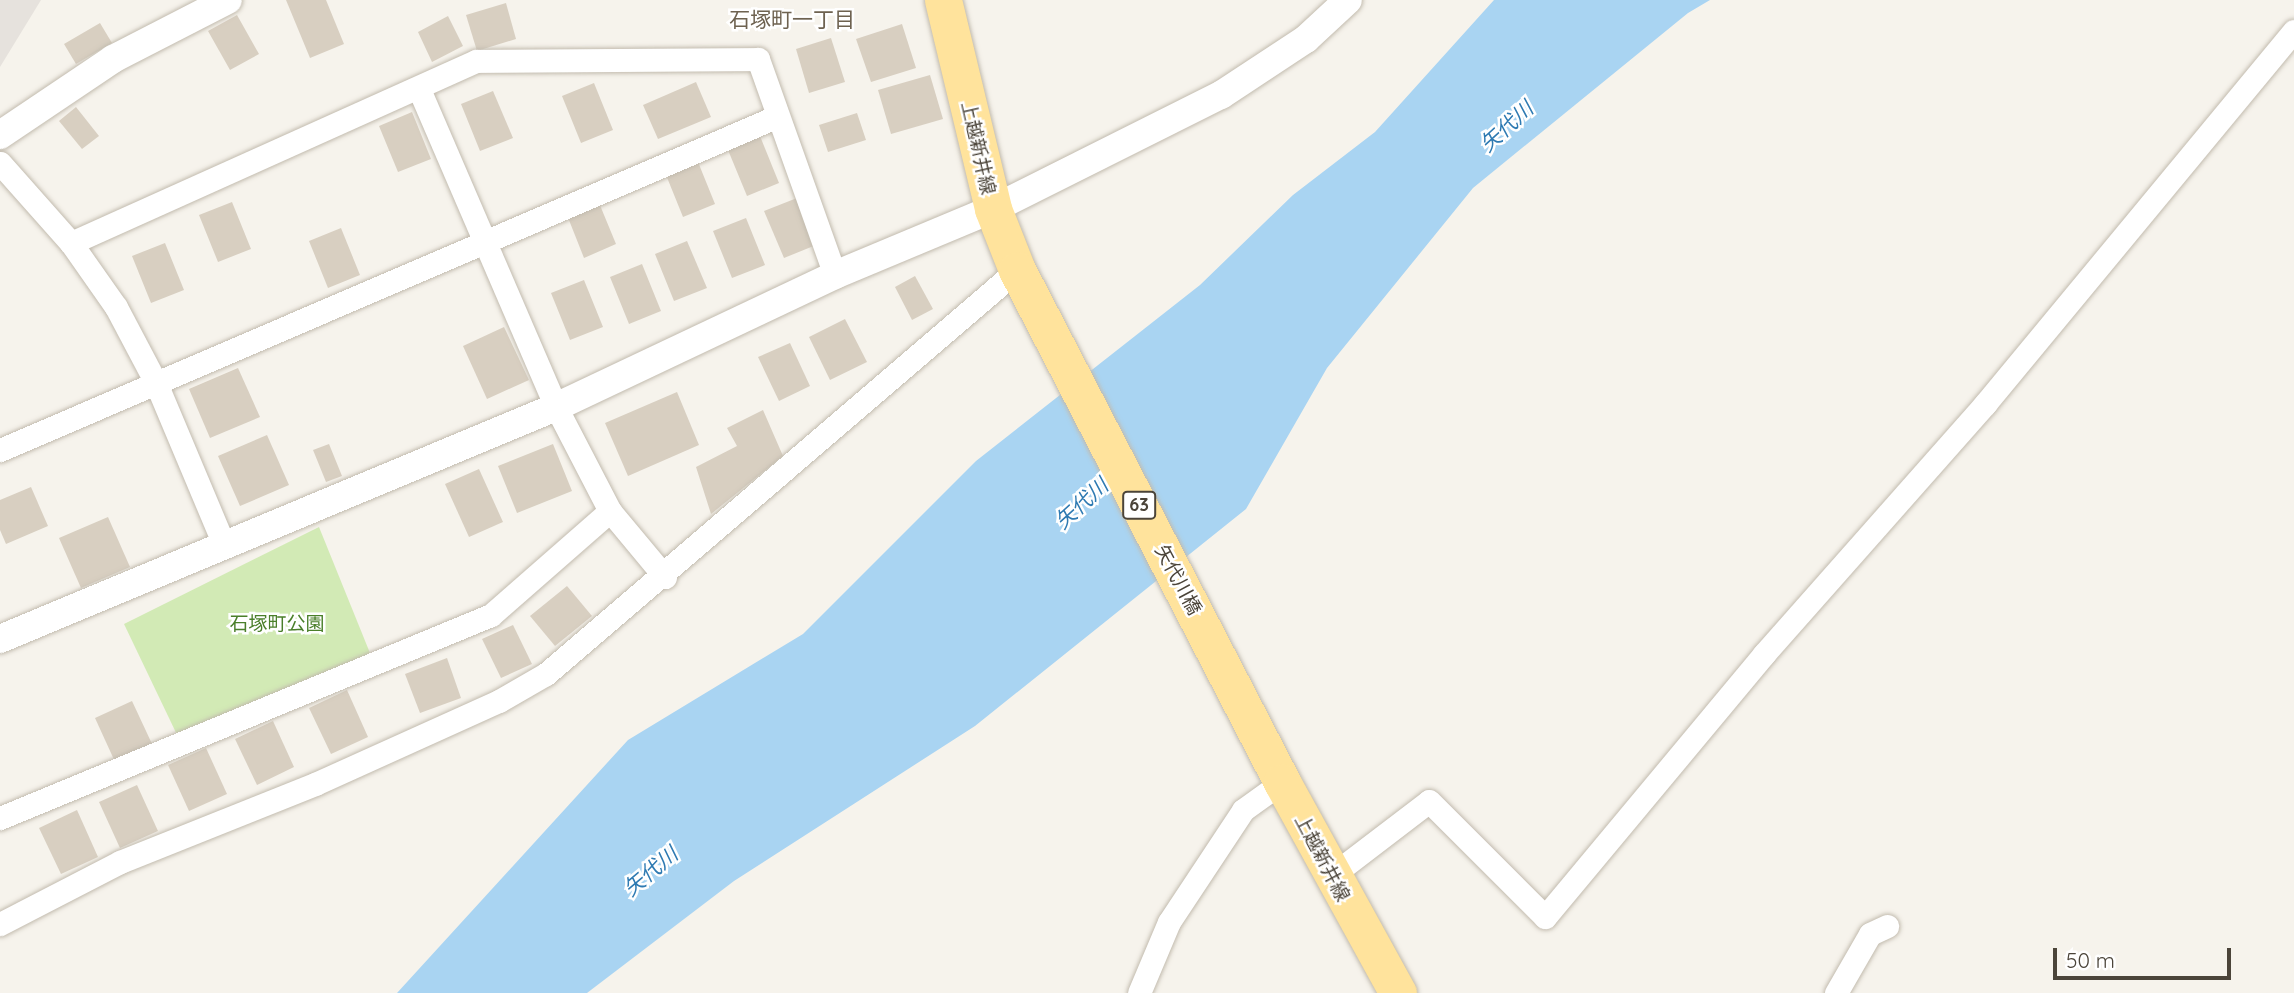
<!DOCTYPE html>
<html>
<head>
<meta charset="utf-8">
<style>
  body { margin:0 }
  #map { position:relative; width:2294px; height:993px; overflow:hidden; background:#f6f3ec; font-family:Quicksand,"Noto Sans JP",sans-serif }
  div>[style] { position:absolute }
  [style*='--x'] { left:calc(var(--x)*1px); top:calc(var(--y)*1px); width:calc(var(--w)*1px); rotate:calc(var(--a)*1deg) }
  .industrial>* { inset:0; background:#e6e2dd }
  .green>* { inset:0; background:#d2eab5 }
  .water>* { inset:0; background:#a9d4f2 }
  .building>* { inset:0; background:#d8cfc1 }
  .roads { filter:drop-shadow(0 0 2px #c2bbae) drop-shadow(0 0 2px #c2bbae) }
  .minor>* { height:23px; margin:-11.5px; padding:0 11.5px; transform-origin:11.5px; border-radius:11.5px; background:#fff }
  .tertiary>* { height:28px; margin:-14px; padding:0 14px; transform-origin:14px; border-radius:14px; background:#fff }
  .primary>* { height:37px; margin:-18.5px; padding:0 18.5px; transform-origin:18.5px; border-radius:18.5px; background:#ffe39c }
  span { translate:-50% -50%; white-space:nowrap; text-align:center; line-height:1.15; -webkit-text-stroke:5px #fff; paint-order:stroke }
  .shield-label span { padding:2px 5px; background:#fff; border:2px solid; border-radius:5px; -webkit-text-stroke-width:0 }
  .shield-label { font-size:18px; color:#4b4439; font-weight:700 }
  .street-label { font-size:19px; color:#4b4439 }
  .park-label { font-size:19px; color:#4a7f2a }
  .neighbourhood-label { font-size:21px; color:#6e6250 }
  .water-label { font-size:21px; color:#2e7ab2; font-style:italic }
  .scale { position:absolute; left:2053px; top:948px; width:178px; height:32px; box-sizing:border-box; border:4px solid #4b4439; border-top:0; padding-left:9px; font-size:21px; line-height:24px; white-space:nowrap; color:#4b4439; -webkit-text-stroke:5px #fff; paint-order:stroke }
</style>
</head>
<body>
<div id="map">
  <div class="industrial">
    <div style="clip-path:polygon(0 0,41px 0,0 67px)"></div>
  </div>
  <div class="green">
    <div style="clip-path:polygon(319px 527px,372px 658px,180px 741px,124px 624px)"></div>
  </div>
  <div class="water">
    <div style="clip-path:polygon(1494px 0,1710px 0,1688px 13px,1473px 188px,1327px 368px,1246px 509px,975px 726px,734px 881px,587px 993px,397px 993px,628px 740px,803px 634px,976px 461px,1200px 285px,1293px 195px,1375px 132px)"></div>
  </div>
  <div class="building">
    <div style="clip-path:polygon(286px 0,326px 0,344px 44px,310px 58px)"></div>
    <div style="clip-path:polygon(506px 3px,516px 39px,477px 51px,466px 15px)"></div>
    <div style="clip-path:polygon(237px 15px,259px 54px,230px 70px,208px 31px)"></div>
    <div style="clip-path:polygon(448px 16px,463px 46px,432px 62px,418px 32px)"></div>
    <div style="clip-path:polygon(100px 23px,112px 43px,76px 64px,64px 44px)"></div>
    <div style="clip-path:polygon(902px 24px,916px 68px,871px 82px,856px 39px)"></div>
    <div style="clip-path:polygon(831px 38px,845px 82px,809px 93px,796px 49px)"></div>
    <div style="clip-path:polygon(930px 75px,943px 119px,891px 134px,878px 90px)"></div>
    <div style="clip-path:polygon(696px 82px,711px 117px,658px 139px,643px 105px)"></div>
    <div style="clip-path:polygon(594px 83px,613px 130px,581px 143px,562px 96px)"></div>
    <div style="clip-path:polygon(493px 91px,513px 138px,480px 151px,461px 104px)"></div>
    <div style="clip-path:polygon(76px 107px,99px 136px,82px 149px,59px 121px)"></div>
    <div style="clip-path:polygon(412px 112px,431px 159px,398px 172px,379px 126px)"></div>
    <div style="clip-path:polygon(857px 113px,866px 140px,828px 152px,819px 125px)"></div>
    <div style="clip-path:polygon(760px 136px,779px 183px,747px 196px,728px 150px)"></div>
    <div style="clip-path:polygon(696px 157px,715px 204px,683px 217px,664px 170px)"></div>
    <div style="clip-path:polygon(597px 198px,616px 244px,584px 258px,565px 210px)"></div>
    <div style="clip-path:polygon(797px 198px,816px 245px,784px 258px,764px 211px)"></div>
    <div style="clip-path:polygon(232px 202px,251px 249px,218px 262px,199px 215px)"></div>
    <div style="clip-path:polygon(746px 218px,765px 265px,732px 278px,713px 231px)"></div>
    <div style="clip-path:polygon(341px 228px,360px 275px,328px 288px,309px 241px)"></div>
    <div style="clip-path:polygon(687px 241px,707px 288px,674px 301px,655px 254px)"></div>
    <div style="clip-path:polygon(165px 243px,184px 290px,151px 303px,132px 256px)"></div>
    <div style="clip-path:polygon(642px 264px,661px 311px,629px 324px,610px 277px)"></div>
    <div style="clip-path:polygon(915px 276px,933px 309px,912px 320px,895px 287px)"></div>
    <div style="clip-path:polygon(584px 280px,603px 327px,570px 340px,551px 293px)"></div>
    <div style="clip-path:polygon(845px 319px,867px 362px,830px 380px,809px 337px)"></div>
    <div style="clip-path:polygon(504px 327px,529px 380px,487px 399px,463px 346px)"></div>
    <div style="clip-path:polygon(790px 343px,810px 386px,779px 401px,758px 357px)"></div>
    <div style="clip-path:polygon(238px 368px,260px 417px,210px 438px,189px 389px)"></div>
    <div style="clip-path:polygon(677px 392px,699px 445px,628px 476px,605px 423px)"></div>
    <div style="clip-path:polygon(763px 410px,783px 456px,711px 514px,696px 467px,737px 446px,727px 428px)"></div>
    <div style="clip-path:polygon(267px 435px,289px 485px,240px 506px,218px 456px)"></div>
    <div style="clip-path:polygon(329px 444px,342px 476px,326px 482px,313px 450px)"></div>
    <div style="clip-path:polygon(553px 444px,572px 491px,517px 513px,498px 466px)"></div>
    <div style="clip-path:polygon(479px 469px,503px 522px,469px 537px,445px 484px)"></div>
    <div style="clip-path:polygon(31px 487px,48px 526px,6px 544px,0 530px,0 500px)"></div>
    <div style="clip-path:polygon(108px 517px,130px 567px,81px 588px,59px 538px)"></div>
    <div style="clip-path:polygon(567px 586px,592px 616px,555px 646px,530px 616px)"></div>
    <div style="clip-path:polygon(513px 625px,532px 664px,501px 678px,482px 639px)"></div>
    <div style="clip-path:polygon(447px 658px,461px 698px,420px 713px,405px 674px)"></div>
    <div style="clip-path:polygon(347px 690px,368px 737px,331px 754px,309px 708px)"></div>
    <div style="clip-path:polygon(132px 701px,153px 746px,116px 764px,95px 718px)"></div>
    <div style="clip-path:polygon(273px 721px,294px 767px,257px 785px,235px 739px)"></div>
    <div style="clip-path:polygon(206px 748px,227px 794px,189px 811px,168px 765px)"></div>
    <div style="clip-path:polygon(137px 785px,158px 831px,120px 848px,99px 802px)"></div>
    <div style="clip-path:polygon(77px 810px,98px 857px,61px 874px,39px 828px)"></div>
  </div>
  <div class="roads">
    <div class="minor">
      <div style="--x:419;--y:89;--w:346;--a:66.7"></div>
      <div style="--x:556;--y:407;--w:117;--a:62.6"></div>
      <div style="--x:610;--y:511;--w:86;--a:50.2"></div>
      <div style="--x:0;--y:163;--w:107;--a:48.4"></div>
      <div style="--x:71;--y:243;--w:78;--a:54.9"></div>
      <div style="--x:116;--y:307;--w:86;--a:62.2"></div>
      <div style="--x:156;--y:383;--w:176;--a:67.2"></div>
      <div style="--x:71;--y:243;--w:444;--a:-24.2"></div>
      <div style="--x:476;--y:61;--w:282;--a:-0.4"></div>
      <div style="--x:758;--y:59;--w:229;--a:70.4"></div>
      <div style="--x:0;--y:450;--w:844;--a:-23.23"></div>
      <div style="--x:0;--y:818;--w:531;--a:-22.46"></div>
      <div style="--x:491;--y:615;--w:158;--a:-41.2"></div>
      <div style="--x:1331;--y:876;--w:123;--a:-37.4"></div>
      <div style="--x:1429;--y:801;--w:164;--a:45"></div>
      <div style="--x:1545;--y:917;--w:342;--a:-50.2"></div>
      <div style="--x:1764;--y:654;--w:334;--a:-48.5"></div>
      <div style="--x:1985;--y:404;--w:484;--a:-50.4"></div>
      <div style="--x:0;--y:924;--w:135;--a:-27.3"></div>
      <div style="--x:120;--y:862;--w:210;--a:-21.8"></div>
      <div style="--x:315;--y:784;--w:202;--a:-24.3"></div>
      <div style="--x:499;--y:701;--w:54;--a:-29.9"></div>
      <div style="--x:546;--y:674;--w:621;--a:-40.62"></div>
      <div style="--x:1139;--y:993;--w:77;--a:-67.1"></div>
      <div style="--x:1169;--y:922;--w:134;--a:-56.5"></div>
      <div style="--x:1243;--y:810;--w:48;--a:-35.7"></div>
      <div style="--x:1836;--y:993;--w:68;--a:-60"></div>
      <div style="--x:1870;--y:934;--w:19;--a:-25"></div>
    </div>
    <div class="tertiary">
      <div style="--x:0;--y:135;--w:136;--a:-33.9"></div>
      <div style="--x:113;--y:59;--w:129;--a:-27.2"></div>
      <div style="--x:0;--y:639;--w:602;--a:-22.65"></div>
      <div style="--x:556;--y:407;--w:309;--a:-25.3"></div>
      <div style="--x:835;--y:275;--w:171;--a:-22.7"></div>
      <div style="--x:993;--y:209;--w:255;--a:-26.6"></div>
      <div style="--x:1221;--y:95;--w:102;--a:-33.4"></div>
      <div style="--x:1306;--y:39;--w:57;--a:-42.9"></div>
    </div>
    <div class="primary">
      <div style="--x:943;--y:0;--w:215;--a:76.5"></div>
      <div style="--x:993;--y:209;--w:66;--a:68.5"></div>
      <div style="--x:1017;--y:270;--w:577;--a:62.63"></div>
      <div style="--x:1282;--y:782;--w:241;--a:61.2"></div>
    </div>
  </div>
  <div class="shield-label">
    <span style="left:1139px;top:505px">63</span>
  </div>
  <div class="street-label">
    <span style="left:978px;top:148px;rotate:77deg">上越新井線</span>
    <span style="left:1178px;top:580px;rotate:62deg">矢代川橋</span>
    <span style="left:1322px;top:858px;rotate:62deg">上越新井線</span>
  </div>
  <div class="park-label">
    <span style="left:277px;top:624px">石塚町公園</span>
  </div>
  <div class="neighbourhood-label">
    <span style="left:792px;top:19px">石塚町一丁目</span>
  </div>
  <div class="water-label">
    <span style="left:1506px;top:126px;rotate:-42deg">矢代川</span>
    <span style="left:1081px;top:503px;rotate:-42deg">矢代川</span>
    <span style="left:650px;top:871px;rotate:-40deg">矢代川</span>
  </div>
  <div class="scale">50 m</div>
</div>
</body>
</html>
